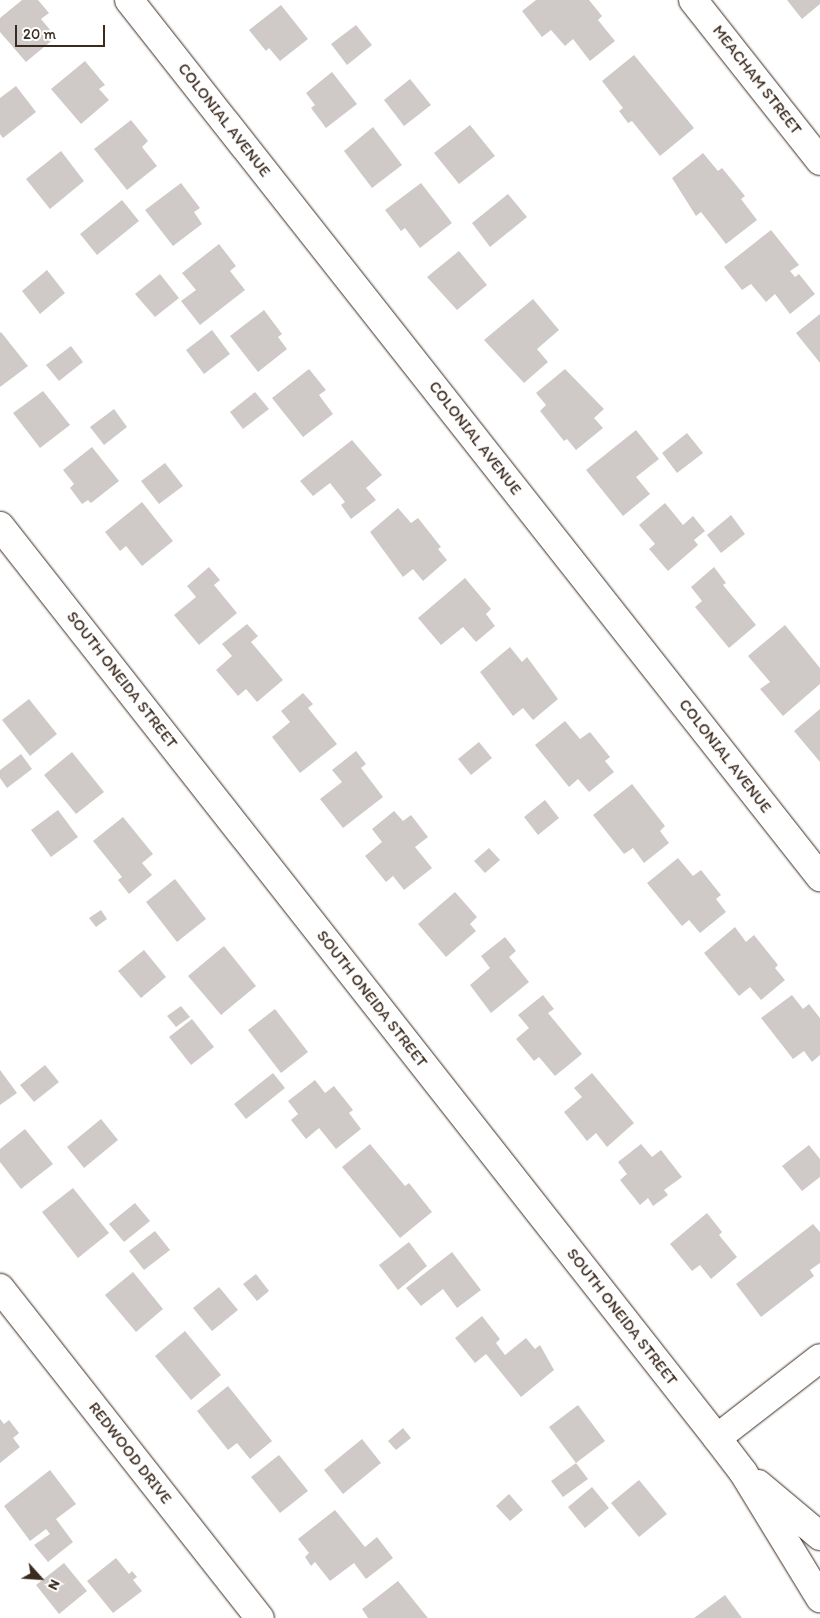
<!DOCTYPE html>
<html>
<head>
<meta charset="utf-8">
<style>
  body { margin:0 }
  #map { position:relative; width:820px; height:1618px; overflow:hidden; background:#fff; font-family:Itim,sans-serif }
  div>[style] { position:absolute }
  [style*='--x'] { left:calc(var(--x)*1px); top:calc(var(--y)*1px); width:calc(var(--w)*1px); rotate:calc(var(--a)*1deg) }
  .building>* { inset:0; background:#cfcac7 }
  .roads { filter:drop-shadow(0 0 1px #3b2a1e) drop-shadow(0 0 1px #3b2a1e) }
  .minor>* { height:28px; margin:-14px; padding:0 14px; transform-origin:14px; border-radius:14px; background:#fff }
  span { translate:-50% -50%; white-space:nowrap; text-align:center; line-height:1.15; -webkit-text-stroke:4px #fff; paint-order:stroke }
  .street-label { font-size:16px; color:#3b2a1e }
  .north { position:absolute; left:15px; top:1553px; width:50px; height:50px; -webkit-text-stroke:4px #fff; paint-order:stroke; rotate:116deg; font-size:14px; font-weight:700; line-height:20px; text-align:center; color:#3b2a1e }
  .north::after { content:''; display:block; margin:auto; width:18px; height:22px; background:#3b2a1e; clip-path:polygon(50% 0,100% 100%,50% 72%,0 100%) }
  .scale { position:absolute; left:15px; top:25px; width:90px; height:22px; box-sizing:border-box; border:2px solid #3b2a1e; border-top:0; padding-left:6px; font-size:15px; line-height:18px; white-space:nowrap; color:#3b2a1e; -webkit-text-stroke:4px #fff; paint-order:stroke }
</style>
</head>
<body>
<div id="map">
  <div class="building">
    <div style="clip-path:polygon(22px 0,38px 0,49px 13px,41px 19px,56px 37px,26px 62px,0 32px,0 18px)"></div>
    <div style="clip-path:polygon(536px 0,589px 0,602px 16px,598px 20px,615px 41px,590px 61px,573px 39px,565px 46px,551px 30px,542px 37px,522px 11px)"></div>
    <div style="clip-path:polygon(787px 0,820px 0,820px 4px,802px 19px)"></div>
    <div style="clip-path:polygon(281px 5px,308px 39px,280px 61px,269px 48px,266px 51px,249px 30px)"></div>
    <div style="clip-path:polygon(356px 25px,372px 45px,347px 65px,331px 44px)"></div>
    <div style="clip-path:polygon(634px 55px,694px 128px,660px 156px,632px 121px,628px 123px,619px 111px,623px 108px,602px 81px)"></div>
    <div style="clip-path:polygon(85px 61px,105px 85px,99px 89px,109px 100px,81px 124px,51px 89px)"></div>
    <div style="clip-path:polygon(332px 72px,357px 104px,326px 128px,311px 108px,315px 105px,306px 93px)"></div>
    <div style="clip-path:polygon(410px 79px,431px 105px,404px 126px,384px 100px)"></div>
    <div style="clip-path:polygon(16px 86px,36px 112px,3px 138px,0 134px,0 98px)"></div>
    <div style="clip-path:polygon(131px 120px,148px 141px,142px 147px,157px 166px,127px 190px,94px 149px)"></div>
    <div style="clip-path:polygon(470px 125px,495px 156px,459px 184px,434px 153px)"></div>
    <div style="clip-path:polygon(373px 127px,402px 165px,372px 188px,344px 151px)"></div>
    <div style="clip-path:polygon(61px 151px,84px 181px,50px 209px,26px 179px)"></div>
    <div style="clip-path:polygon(703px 153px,718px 171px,722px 168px,745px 196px,741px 199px,757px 220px,726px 244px,701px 212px,696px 216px,672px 178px)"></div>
    <div style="clip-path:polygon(181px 183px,200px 208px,194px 212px,202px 224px,173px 246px,145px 210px)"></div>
    <div style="clip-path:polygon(421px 183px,452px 223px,420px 248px,405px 228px,401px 231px,385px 210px)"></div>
    <div style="clip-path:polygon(508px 194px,527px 217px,490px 247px,472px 223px)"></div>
    <div style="clip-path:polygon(122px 200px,139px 221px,97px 255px,80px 234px)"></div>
    <div style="clip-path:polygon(771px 230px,799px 265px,790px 271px,795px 277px,799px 274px,815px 294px,790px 314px,775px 294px,766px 302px,751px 284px,742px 290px,724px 267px)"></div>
    <div style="clip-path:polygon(219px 244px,236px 266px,230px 271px,245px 290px,200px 325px,181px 301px,196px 290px,182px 273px)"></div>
    <div style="clip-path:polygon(459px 251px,487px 285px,457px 310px,427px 277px)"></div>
    <div style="clip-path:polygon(47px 270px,65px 293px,40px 314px,22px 291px)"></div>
    <div style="clip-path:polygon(160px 274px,179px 298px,155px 317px,135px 294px)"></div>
    <div style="clip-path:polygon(533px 299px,559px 330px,537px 349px,548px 362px,524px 383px,484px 340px)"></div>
    <div style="clip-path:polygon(264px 310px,282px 334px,278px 337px,287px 349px,258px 372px,230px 336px)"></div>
    <div style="clip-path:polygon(820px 314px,820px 363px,796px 333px)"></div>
    <div style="clip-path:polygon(212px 330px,230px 354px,204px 374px,186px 350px)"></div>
    <div style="clip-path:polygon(1px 332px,28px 366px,0 387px,0 333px)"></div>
    <div style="clip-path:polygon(71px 346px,83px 362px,59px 381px,46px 365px)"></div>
    <div style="clip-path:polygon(309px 369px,326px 390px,319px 395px,333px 414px,303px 437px,272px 398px)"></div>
    <div style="clip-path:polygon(565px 369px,604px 409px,594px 418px,603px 428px,576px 450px,567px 439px,564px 441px,540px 411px,546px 405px,536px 393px)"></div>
    <div style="clip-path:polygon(43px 391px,70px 425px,40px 448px,13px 413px)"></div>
    <div style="clip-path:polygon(255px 392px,269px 409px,243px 429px,230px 412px)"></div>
    <div style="clip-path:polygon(114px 409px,127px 427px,104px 445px,90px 427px)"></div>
    <div style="clip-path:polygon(636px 430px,659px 459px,636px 477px,650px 494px,623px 516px,586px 470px)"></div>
    <div style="clip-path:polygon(687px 433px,703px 453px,677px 473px,662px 453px)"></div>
    <div style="clip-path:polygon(352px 440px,382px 475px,366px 488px,376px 500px,351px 519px,341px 505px,345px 502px,330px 483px,313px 496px,300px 481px)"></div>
    <div style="clip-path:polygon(92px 447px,119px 481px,91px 503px,88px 500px,82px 504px,70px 488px,74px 484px,63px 470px)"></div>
    <div style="clip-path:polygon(165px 463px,183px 486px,159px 504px,141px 481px)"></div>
    <div style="clip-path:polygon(142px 502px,173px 541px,142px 566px,126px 546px,120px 551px,105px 532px)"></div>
    <div style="clip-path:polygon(665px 503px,683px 525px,693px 516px,705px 531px,694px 540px,698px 545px,668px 571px,649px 549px,655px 544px,639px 525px)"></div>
    <div style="clip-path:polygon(398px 508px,411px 523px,418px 518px,441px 547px,438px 549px,447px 560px,423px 581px,413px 569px,403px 577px,370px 532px)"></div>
    <div style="clip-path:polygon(731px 515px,745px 534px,721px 553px,707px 535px)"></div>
    <div style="clip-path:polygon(209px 567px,220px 580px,214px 585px,237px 613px,199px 645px,174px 615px,196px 597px,187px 586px)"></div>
    <div style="clip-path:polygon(714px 567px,726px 583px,723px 585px,756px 625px,729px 648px,695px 607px,702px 601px,691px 587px)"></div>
    <div style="clip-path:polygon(465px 578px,491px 609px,486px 614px,495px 626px,476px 642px,463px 627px,441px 645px,418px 618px)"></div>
    <div style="clip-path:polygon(247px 624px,258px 636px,251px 642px,283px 680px,257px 702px,246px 689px,238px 696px,216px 670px,232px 656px,222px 644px)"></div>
    <div style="clip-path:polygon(785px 625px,820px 668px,820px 684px,783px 716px,760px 689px,770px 682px,748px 656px)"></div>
    <div style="clip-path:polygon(510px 647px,522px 662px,527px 657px,558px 699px,533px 720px,523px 708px,513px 716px,480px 672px)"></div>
    <div style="clip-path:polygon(303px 693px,313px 704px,308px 708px,337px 744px,300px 773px,272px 737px,290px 722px,281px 711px)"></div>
    <div style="clip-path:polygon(29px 699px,57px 734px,30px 756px,2px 720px)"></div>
    <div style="clip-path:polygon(820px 709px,820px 762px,794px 731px)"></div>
    <div style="clip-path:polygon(565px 721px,580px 739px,590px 732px,610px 757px,605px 761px,614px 772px,589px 792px,578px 779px,569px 787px,535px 745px)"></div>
    <div style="clip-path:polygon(479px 742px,492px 758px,471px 775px,458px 759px)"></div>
    <div style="clip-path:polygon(356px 751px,366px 764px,361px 768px,383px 797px,343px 828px,320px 799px,342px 782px,332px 770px)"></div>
    <div style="clip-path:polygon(72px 752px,104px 792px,76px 814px,44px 775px)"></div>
    <div style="clip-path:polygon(21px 754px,32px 769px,7px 788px,0 778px,0 770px)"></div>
    <div style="clip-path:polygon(632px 784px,665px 826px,660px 831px,669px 843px,644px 863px,633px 848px,624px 854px,593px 815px)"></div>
    <div style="clip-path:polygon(545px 800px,559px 818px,538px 835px,524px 817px)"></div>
    <div style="clip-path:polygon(58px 810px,78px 837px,51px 857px,31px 830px)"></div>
    <div style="clip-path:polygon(394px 811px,403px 821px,411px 815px,428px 837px,415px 847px,432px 868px,404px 890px,393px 876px,386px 882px,365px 856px,382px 842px,372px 829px)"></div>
    <div style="clip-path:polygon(123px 817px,153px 854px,142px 863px,152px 875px,129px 894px,118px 880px,122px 877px,93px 841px)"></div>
    <div style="clip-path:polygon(489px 848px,500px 860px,485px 873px,474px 861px)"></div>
    <div style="clip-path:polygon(678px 858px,693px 876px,701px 870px,721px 895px,716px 899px,726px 912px,700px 933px,689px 920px,682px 926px,647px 883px)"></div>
    <div style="clip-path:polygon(175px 879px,206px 919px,177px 942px,146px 902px)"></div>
    <div style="clip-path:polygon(455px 892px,477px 917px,470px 924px,476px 931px,446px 957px,418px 924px)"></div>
    <div style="clip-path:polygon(101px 910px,107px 919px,96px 927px,89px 918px)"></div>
    <div style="clip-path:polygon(735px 927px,746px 942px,754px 935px,778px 965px,775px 968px,785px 980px,761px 1000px,750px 987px,739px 996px,704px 953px)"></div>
    <div style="clip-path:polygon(505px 937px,516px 951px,509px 957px,529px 982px,491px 1013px,470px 985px,490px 968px,481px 956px)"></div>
    <div style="clip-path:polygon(224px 946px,256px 986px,221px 1015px,188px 976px)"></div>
    <div style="clip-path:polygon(144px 950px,166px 977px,141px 998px,118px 971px)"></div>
    <div style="clip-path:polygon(543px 995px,554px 1009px,548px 1013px,582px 1054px,555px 1076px,539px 1057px,534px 1061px,516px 1039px,529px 1028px,518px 1015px)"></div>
    <div style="clip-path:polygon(792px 995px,803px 1009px,809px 1004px,820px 1018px,820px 1055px,812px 1062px,804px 1051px,793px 1059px,761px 1018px)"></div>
    <div style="clip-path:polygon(181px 1006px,190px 1017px,176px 1027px,167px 1016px)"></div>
    <div style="clip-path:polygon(275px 1009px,308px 1052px,281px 1073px,248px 1030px)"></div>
    <div style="clip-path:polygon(192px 1019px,214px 1047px,191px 1065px,169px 1037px)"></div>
    <div style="clip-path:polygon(45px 1065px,59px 1082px,34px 1102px,20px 1085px)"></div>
    <div style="clip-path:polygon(0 1070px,17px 1093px,0 1105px)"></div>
    <div style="clip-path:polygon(273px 1073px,285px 1088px,246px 1119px,234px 1104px)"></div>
    <div style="clip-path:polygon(592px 1073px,634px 1123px,607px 1147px,596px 1133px,587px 1141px,564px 1112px,582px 1097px,574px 1088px)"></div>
    <div style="clip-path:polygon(315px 1080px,325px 1093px,334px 1086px,353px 1110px,349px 1113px,361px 1129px,336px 1149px,319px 1128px,306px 1139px,291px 1120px,298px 1114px,288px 1101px)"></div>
    <div style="clip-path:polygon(101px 1119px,118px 1140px,84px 1168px,67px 1147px)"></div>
    <div style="clip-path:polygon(25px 1129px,53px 1164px,21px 1189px,0 1162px,0 1149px)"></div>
    <div style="clip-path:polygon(370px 1144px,405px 1186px,409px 1183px,432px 1212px,400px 1238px,342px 1167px)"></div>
    <div style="clip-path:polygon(641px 1144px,652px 1157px,661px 1150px,682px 1177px,664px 1190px,668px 1195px,653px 1206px,648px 1198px,640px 1205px,620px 1180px,627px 1174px,618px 1162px)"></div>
    <div style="clip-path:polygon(809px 1145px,820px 1159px,820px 1177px,802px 1191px,782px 1166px)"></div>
    <div style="clip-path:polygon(73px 1188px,109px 1233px,78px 1258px,42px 1212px)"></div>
    <div style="clip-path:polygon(135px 1203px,150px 1221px,124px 1242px,109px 1224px)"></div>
    <div style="clip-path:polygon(707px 1213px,722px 1232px,719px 1235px,737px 1257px,711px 1279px,700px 1265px,692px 1271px,670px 1244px)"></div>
    <div style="clip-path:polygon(813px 1224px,820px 1232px,820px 1263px,810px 1270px,814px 1276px,761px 1317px,736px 1284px)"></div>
    <div style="clip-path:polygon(155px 1231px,170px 1250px,144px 1270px,129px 1251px)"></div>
    <div style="clip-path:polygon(409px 1242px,427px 1266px,398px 1290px,379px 1265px)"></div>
    <div style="clip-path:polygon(452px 1252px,481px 1290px,457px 1308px,443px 1289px,421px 1306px,406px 1288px)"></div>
    <div style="clip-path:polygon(133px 1272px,163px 1309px,136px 1332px,105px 1295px)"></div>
    <div style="clip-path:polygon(256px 1274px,269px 1291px,257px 1301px,243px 1284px)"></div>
    <div style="clip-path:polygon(219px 1287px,238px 1310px,212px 1331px,193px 1308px)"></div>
    <div style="clip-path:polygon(482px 1316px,500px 1339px,496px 1343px,505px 1355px,526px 1338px,535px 1349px,540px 1345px,554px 1370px,521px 1397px,486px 1354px,475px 1363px,455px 1338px)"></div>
    <div style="clip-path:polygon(185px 1331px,221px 1375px,191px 1400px,155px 1356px)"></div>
    <div style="clip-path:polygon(228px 1386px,272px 1441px,250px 1459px,237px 1443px,228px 1450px,197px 1411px)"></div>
    <div style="clip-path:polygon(578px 1405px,605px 1441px,576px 1463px,549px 1427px)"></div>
    <div style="clip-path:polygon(0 1419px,4px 1424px,9px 1420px,19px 1433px,13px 1438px,20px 1447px,0 1463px)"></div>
    <div style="clip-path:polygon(403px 1428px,411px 1438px,396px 1450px,388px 1441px)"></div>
    <div style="clip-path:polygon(362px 1439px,381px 1463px,343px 1494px,324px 1470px)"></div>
    <div style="clip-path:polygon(279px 1455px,308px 1491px,280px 1513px,251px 1477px)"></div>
    <div style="clip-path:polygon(576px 1463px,588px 1479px,563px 1497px,551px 1481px)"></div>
    <div style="clip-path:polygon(50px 1470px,76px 1504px,56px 1519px,73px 1542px,48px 1562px,34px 1545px,50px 1534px,46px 1529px,30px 1541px,4px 1506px)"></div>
    <div style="clip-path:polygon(639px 1480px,667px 1514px,639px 1537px,611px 1503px)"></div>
    <div style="clip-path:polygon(592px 1487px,609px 1508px,585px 1528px,568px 1507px)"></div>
    <div style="clip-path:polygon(509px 1494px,523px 1510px,510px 1521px,496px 1506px)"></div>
    <div style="clip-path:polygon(335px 1510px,365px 1547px,377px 1537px,393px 1558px,366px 1579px,354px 1563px,330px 1581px,315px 1562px,311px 1566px,305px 1557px,309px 1553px,298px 1539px)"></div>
    <div style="clip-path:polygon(116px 1558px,129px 1574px,132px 1571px,137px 1577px,133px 1580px,142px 1591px,113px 1613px,87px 1581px)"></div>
    <div style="clip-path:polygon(64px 1563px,87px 1591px,59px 1614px,36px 1585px)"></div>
    <div style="clip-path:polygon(398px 1581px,428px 1618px,368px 1618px,362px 1609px)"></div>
    <div style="clip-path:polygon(725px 1595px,742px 1618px,694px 1618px)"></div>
  </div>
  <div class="roads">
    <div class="minor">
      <div style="--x:129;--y:0;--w:1117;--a:51.76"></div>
      <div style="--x:693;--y:0;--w:205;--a:51.7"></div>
      <div style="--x:0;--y:526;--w:1160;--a:51.83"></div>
      <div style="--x:717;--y:1438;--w:43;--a:52.6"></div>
      <div style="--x:743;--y:1472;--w:148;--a:58.6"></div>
      <div style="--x:0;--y:1288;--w:420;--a:51.8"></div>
      <div style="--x:717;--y:1438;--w:130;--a:-37.8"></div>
      <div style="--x:758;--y:1484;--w:81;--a:40"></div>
    </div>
  </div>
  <div class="street-label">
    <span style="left:757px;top:80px;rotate:52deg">MEACHAM STREET</span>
    <span style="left:224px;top:120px;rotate:52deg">COLONIAL AVENUE</span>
    <span style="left:475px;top:438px;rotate:52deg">COLONIAL AVENUE</span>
    <span style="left:122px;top:680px;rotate:52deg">SOUTH ONEIDA STREET</span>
    <span style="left:725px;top:756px;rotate:52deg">COLONIAL AVENUE</span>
    <span style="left:372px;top:999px;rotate:52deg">SOUTH ONEIDA STREET</span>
    <span style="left:622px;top:1317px;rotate:52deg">SOUTH ONEIDA STREET</span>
    <span style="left:130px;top:1453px;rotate:52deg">REDWOOD DRIVE</span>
  </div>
  <div class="north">N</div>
  <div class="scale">20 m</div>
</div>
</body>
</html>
